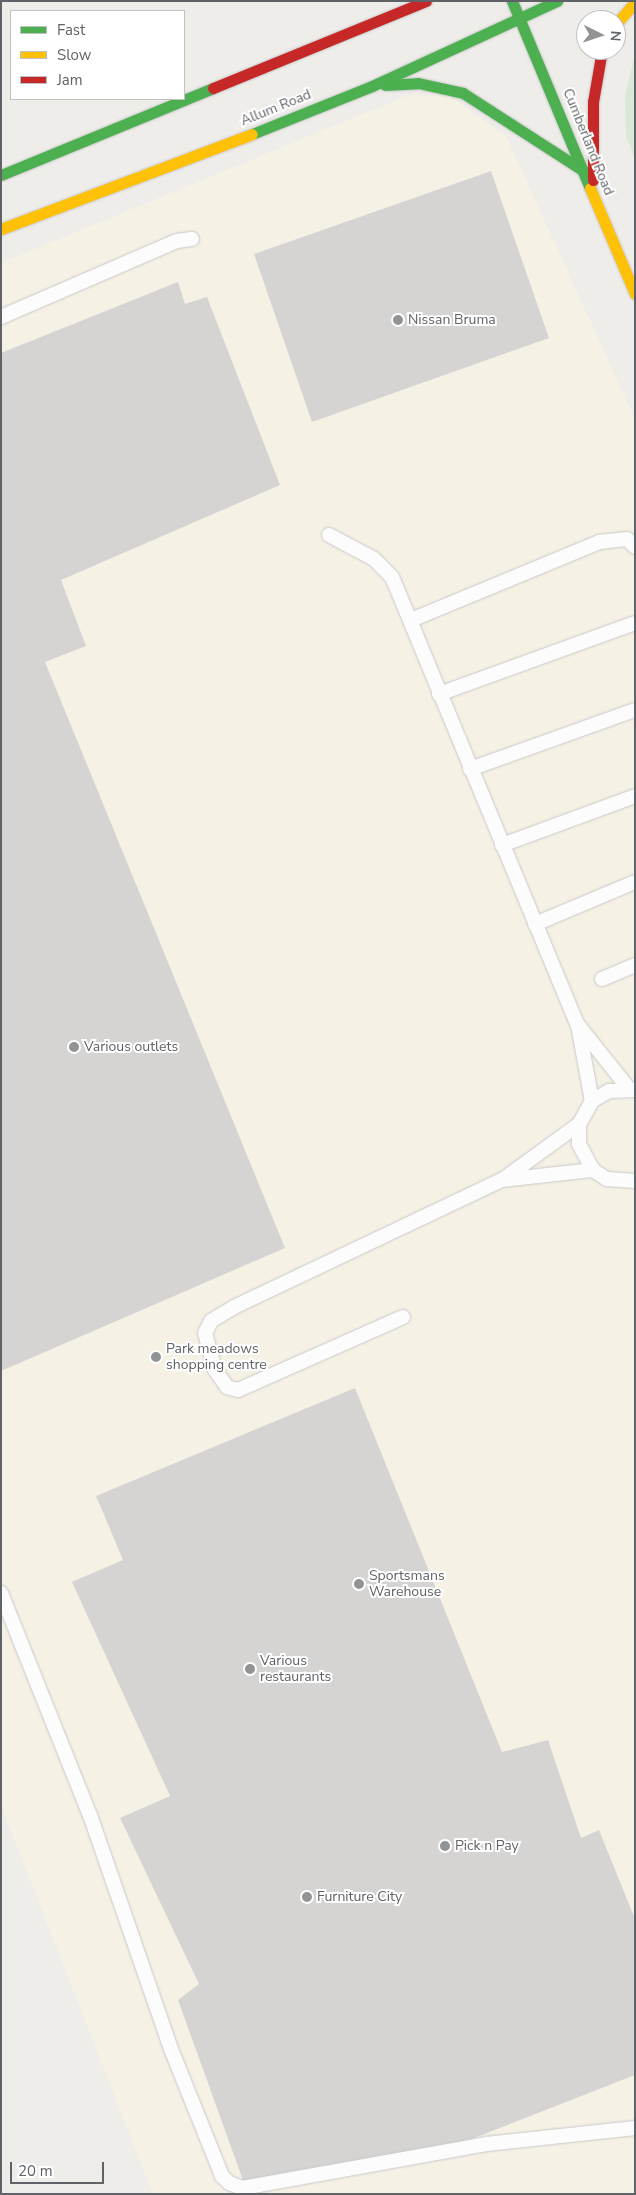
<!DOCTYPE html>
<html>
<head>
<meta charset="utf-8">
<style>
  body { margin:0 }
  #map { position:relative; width:636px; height:2195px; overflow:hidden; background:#eeedea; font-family:"Nunito Sans",sans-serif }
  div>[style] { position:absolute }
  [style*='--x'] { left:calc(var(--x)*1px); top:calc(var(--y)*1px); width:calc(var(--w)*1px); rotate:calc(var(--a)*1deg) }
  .commercial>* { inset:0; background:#f6f1e5 }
  .green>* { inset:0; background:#d9e9d6 }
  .building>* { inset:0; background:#d5d4d3 }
  .roads { filter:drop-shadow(0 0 1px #c9c9c9) drop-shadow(0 0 1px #c9c9c9) }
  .lane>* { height:14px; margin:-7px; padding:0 7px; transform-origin:7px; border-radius:7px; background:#fcfcfc }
  .fast>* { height:11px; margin:-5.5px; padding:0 5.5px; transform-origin:5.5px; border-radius:5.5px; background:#4caf50 }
  .slow>* { height:11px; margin:-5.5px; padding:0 5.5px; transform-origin:5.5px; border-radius:5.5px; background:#ffc107 }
  .jam>* { height:11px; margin:-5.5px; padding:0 5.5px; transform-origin:5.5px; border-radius:5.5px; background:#c62828 }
  .dots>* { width:14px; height:14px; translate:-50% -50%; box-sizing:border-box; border:2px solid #fff; border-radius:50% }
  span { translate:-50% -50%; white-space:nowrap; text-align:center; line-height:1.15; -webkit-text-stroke:4px #fff; paint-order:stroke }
  .street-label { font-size:14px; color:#5f6367 }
  .poi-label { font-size:14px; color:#5f6367 }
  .left { translate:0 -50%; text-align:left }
  .frame { position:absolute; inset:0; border:2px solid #5f6367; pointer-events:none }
  .legend { position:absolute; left:10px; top:10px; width:175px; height:90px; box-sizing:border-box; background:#fff; border:1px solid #bfc1c2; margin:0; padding:6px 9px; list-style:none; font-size:15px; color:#5f6367 }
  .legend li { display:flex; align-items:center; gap:10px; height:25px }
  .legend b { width:25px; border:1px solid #bfc1c2 }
  .north { position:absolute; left:576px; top:10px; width:50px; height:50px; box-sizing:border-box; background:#fff; border:1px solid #bfc1c2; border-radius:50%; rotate:94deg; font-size:14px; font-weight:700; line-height:20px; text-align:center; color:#5f6367 }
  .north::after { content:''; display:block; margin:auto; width:18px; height:22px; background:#919395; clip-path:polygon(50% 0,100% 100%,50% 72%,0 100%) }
  .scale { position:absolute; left:10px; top:2162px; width:94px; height:22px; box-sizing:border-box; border:2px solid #5f6367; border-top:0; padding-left:6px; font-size:15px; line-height:18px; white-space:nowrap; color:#5f6367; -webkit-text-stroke:4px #fff; paint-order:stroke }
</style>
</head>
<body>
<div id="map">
  <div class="commercial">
    <div style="clip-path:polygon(409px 95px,449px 96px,506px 136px,635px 419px,635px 2194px,153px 2194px,1px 1806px,1px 263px)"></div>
  </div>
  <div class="green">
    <div style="clip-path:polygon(635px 55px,635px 159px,626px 137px,625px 95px)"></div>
  </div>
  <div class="building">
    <div style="clip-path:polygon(491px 171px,549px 338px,312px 422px,254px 254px)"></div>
    <div style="clip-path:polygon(178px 282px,185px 304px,207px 297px,280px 485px,61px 580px,86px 646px,45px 662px,285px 1248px,1px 1371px,1px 353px)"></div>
    <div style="clip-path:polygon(355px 1388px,502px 1752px,548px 1740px,581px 1838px,599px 1830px,635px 1919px,635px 2075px,469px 2140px,244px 2183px,178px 2000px,199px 1984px,120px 1818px,170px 1796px,72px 1582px,123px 1560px,96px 1496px)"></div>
  </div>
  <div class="roads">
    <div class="lane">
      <div style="--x:1;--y:317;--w:192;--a:-23.4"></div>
      <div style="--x:177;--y:241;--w:15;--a:-8"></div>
      <div style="--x:329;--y:535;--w:51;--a:28.1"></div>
      <div style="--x:374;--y:559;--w:25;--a:45"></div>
      <div style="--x:392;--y:577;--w:485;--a:67.5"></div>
      <div style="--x:578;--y:1025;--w:77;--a:79.6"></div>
      <div style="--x:411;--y:620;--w:204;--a:-22.5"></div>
      <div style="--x:599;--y:542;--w:28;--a:-6"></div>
      <div style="--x:627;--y:539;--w:11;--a:45"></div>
      <div style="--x:439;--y:694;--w:208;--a:-19.9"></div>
      <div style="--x:470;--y:769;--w:175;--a:-19.7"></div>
      <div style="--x:502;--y:845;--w:142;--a:-20.2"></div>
      <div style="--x:535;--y:924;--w:108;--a:-22.8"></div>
      <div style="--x:602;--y:979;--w:36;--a:-23"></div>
      <div style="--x:578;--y:1025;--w:82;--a:51.4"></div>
      <div style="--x:635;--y:1090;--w:26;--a:178"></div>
      <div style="--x:609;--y:1091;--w:20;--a:150"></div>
      <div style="--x:592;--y:1101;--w:26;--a:119"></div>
      <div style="--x:579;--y:1124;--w:20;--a:90"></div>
      <div style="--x:579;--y:1144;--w:30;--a:62"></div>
      <div style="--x:593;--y:1170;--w:17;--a:33"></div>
      <div style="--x:607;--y:1179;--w:28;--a:4"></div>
      <div style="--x:502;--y:1180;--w:92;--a:-6.3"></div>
      <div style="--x:403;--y:1317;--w:180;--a:156.1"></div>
      <div style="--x:238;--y:1390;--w:11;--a:-165"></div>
      <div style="--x:227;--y:1387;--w:21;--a:-125"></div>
      <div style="--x:215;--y:1370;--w:38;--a:-105"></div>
      <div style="--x:205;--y:1333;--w:13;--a:-63"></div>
      <div style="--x:211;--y:1321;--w:27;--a:-31"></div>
      <div style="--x:234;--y:1307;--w:297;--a:-25.4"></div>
      <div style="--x:502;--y:1180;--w:95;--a:-36"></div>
      <div style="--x:1;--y:1593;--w:239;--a:68.2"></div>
      <div style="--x:90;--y:1815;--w:248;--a:70.9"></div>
      <div style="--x:171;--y:2049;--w:137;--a:68.1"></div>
      <div style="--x:222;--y:2176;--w:10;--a:45"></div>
      <div style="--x:229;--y:2183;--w:14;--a:21"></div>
      <div style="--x:242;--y:2188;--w:248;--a:-10.2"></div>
      <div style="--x:486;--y:2144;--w:150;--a:-6.1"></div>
    </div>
    <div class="fast">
      <div style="--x:512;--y:1;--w:203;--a:67.4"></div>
      <div style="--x:385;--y:85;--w:33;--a:-3"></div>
      <div style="--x:418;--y:83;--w:46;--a:12.5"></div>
      <div style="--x:463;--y:93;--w:144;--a:32.8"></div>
      <div style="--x:252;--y:134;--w:129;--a:-21.8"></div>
      <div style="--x:372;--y:86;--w:204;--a:-24.7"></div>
      <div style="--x:1;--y:175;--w:229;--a:-22.3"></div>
    </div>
    <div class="slow">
      <div style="--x:616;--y:24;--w:29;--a:-49"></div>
      <div style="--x:590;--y:188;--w:115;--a:67"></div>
      <div style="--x:1;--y:229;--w:268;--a:-20.7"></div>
    </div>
    <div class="jam">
      <div style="--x:213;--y:88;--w:230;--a:-22.2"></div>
      <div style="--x:593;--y:180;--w:78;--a:-90"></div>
      <div style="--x:593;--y:102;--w:53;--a:-80.2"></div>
    </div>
  </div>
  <div class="dots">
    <div style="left:398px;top:320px;background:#919395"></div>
    <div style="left:74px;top:1047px;background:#919395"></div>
    <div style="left:156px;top:1357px;background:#919395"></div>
    <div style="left:359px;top:1584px;background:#919395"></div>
    <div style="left:250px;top:1669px;background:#919395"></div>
    <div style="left:445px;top:1846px;background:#919395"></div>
    <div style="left:307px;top:1897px;background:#919395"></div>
  </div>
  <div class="street-label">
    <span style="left:276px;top:108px;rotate:-22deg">Allum Road</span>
    <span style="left:588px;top:142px;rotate:68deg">Cumberland Road</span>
  </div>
  <div class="poi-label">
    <span class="left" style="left:408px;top:320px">Nissan Bruma</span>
    <span class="left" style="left:84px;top:1047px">Various outlets</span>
    <span class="left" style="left:166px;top:1357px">Park meadows<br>shopping centre</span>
    <span class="left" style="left:369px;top:1584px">Sportsmans<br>Warehouse</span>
    <span class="left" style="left:260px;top:1669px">Various<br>restaurants</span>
    <span class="left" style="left:455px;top:1846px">Pick n Pay</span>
    <span class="left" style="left:317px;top:1897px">Furniture City</span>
  </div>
  <div class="frame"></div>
  <ul class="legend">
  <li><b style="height:6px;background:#4caf50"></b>Fast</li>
  <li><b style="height:6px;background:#ffc107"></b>Slow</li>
  <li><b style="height:6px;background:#c62828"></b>Jam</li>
  </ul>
  <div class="north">N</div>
  <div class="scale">20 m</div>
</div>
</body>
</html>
